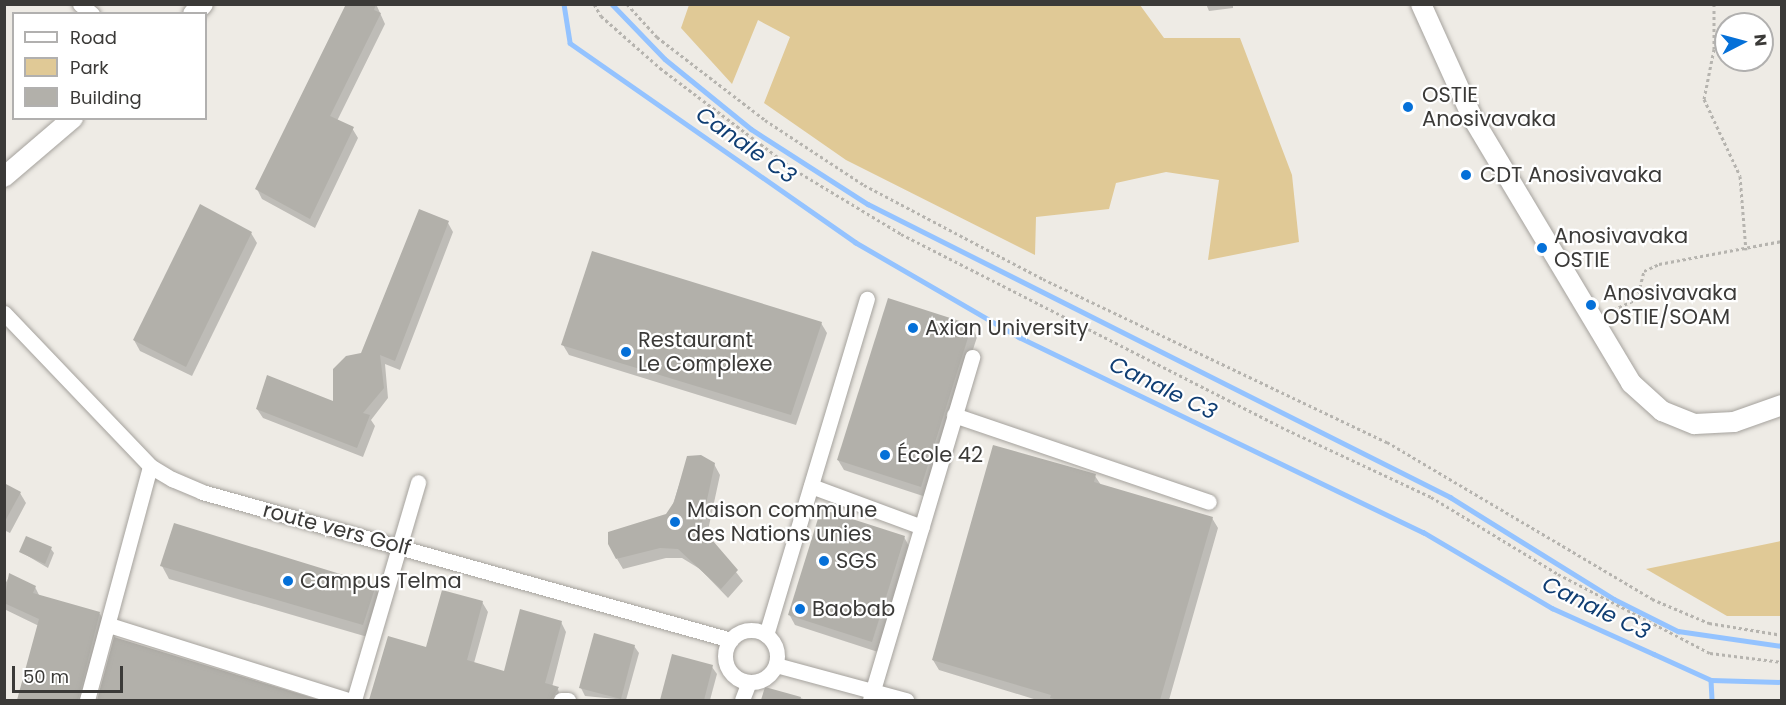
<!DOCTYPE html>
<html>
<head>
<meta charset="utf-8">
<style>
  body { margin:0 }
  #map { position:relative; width:1786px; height:705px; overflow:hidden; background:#eeebe5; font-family:Poppins,sans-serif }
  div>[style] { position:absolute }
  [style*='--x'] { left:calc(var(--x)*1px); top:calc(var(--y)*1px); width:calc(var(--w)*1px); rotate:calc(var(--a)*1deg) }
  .green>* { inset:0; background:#e0c996 }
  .shadow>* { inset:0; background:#0003 }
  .stream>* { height:4.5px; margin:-2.25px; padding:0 2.25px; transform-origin:2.25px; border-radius:2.25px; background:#94c3ff }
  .building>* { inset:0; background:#b2b0aa }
  .path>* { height:3px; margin-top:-1.5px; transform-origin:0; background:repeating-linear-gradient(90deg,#b6b4af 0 3px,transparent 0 6px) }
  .roads { filter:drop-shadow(0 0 2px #a5a29d) drop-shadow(0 0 2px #a5a29d) }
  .minor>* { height:15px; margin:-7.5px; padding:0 7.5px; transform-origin:7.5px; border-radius:7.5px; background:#fff }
  .minor>.ring { margin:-7.5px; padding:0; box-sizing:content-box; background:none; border:15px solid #fff; border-radius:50% }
  .major>* { height:20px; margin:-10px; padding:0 10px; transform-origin:10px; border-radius:10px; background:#fff }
  .dots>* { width:16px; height:16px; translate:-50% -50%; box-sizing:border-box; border:3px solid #fff; border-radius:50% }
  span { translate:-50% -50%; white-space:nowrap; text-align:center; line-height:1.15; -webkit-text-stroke:4.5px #fff; paint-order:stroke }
  .poi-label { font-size:21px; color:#3b3a38 }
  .left { translate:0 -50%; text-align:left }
  .street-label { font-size:21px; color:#3b3a38 }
  .water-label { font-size:22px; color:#103e73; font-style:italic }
  .frame { position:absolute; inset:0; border:6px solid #3b3a38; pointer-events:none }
  .legend { position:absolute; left:12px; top:12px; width:195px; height:108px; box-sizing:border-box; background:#fff; border:2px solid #b1b0af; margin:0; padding:8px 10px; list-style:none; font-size:18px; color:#3b3a38 }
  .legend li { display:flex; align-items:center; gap:12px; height:30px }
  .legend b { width:30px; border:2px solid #b1b0af }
  .north { position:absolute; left:1714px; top:12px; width:60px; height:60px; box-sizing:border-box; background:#fff; border:2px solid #b1b0af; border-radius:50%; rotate:84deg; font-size:16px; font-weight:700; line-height:24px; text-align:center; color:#3b3a38 }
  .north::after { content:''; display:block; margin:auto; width:21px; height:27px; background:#0570d8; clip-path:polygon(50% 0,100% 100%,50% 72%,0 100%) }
  .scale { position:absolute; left:12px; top:666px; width:111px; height:27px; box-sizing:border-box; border:3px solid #3b3a38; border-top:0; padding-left:8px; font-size:18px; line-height:21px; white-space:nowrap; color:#3b3a38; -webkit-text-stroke:4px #fff; paint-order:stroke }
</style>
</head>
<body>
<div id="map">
  <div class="green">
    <div style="clip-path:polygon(1140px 5px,1164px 38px,1240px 38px,1292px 175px,1299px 242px,1208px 260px,1219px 180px,1166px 172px,1116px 183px,1109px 209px,1036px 217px,1035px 255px,846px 160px,764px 103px,790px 37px,758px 20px,732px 84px,681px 28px,689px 5px)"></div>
    <div style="clip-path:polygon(1781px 541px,1781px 616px,1727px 616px,1646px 569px)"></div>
  </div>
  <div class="shadow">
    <div style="clip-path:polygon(376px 4px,385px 24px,337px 121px,352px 128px,358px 138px,315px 228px,262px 199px,257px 189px)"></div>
    <div style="clip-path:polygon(1206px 4px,1233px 4px,1233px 8px,1209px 11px)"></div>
    <div style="clip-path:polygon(448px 223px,453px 232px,400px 370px,385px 364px,388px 398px,371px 420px,375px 426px,363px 457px,263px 418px,257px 409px,335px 403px)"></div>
    <div style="clip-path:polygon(251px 233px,257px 243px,192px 376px,140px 351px,134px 340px)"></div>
    <div style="clip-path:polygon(821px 323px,827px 333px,796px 425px,569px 355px,563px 345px)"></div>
    <div style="clip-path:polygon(971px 326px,977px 337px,926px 497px,844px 470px,838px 460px)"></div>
    <div style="clip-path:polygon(688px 458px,714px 464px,720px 475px,707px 535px,743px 581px,728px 598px,700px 569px,682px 558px,666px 558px,623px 569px,617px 559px,671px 510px)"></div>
    <div style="clip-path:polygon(1095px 476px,1101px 485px,1212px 518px,1218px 528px,1169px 700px,1037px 700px,939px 670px,933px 660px)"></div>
    <div style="clip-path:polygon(4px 485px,20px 493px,26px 503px,10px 533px,4px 530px)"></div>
    <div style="clip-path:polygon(904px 537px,910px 548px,878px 652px,795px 625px,789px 614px)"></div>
    <div style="clip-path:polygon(51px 549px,54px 553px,48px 568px,21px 552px)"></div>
    <div style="clip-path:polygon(162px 566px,375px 587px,382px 600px,371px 638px,169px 579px)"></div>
    <div style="clip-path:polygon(10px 575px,35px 587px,40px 597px,100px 614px,105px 623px,84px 700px,18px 700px,39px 626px,4px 609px,4px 586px)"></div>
    <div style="clip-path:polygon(482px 602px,488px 612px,474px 663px,505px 673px,561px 622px,566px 632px,552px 687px,558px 689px,561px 700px,371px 700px,389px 638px,427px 649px)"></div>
    <div style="clip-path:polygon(115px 639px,320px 700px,99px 700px)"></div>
    <div style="clip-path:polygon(634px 646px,639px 653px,626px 700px,585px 696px,581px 688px)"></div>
    <div style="clip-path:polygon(673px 656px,712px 667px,717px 674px,710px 700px,661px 700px)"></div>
    <div style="clip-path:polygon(766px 689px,807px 700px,762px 700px)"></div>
  </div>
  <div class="stream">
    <div style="--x:564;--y:4;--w:39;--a:81"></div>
    <div style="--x:570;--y:43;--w:348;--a:34.9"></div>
    <div style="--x:855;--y:242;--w:190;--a:30.1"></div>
    <div style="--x:1019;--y:337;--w:449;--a:25.8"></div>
    <div style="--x:1423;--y:532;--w:150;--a:30.5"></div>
    <div style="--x:1552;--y:608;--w:112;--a:24.3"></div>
    <div style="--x:1654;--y:654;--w:63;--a:24.5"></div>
    <div style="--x:1711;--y:680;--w:71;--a:1.6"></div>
    <div style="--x:612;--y:4;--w:76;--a:46.1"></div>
    <div style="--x:665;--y:59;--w:111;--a:39.1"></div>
    <div style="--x:751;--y:129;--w:139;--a:32.7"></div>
    <div style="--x:868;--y:204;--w:652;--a:26.72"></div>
    <div style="--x:1450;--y:497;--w:193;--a:31.9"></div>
    <div style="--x:1614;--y:599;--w:72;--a:26.6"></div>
    <div style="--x:1678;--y:631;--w:105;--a:8.2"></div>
    <div style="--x:1711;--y:680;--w:20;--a:87"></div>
  </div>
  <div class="building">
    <div style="clip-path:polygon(346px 4px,376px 4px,374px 10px,381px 13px,330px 116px,354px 127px,310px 219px,255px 189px)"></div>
    <div style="clip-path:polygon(200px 204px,252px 232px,186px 367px,133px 340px)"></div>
    <div style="clip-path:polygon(419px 209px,449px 221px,395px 361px,380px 355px,384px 388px,363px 413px,370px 415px,357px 448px,256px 409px,267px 375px,333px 401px,333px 369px,346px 356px,361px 353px)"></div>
    <div style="clip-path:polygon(592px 251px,822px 322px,791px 415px,561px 345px)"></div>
    <div style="clip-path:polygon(888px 298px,972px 325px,921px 487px,837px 460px)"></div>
    <div style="clip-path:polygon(993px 445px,1096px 474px,1094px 482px,1213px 517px,1160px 700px,1058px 700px,1050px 698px,1051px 695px,932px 660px)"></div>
    <div style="clip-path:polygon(701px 455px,715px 463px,701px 527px,738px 570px,721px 589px,678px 549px,660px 548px,616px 559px,608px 544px,608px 532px,666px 514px,674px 502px,687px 456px)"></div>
    <div style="clip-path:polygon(4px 483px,21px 492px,4px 523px)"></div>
    <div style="clip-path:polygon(821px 509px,905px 536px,872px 642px,788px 615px)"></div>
    <div style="clip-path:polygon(174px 523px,376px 585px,363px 625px,160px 566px)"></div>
    <div style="clip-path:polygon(26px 536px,52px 547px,45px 564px,19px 552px)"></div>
    <div style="clip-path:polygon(9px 573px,36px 586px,33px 593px,100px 612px,78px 700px,17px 700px,39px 619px,4px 603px)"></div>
    <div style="clip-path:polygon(442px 590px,483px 601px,467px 660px,504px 671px,520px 609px,562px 621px,545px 683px,559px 687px,551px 700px,369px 700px,388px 636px,426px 647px)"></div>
    <div style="clip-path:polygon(594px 633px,635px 645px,621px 699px,579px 688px)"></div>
    <div style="clip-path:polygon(114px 637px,318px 700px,97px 700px)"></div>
    <div style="clip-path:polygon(672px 654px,713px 665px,704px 700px,660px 700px)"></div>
    <div style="clip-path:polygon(765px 687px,801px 697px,800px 700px,761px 700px)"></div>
  </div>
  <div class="path">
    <div style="--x:594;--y:4;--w:14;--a:60"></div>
    <div style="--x:601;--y:16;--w:79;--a:41.4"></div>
    <div style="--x:660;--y:68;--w:169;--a:37.1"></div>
    <div style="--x:795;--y:170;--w:124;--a:31.1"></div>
    <div style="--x:901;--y:234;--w:426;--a:26.9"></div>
    <div style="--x:1281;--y:427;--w:166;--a:25"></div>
    <div style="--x:1431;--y:497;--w:149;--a:31.2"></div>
    <div style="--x:1558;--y:574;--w:171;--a:27.5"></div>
    <div style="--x:1710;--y:653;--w:73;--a:7.1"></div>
    <div style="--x:627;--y:4;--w:45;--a:47.7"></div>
    <div style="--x:657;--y:37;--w:136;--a:37.5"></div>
    <div style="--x:765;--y:120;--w:118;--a:33.3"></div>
    <div style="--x:864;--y:185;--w:202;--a:27.7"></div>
    <div style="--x:1043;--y:279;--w:381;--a:25.4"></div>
    <div style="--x:1387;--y:442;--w:308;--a:30.6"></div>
    <div style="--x:1652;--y:599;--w:62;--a:22.8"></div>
    <div style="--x:1709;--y:623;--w:74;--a:9.3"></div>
    <div style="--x:1714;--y:4;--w:45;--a:90"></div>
    <div style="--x:1714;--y:49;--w:51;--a:101.3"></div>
    <div style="--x:1704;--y:99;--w:85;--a:64.9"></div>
    <div style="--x:1740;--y:176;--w:74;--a:85.4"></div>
    <div style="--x:1608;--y:312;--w:32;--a:-24"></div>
    <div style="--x:1637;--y:299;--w:29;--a:-76"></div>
    <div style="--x:1644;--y:271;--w:17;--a:-25"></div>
    <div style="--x:1659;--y:264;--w:125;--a:-10.6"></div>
  </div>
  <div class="roads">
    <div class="minor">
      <div style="--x:80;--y:4;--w:16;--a:40"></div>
      <div style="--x:4;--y:313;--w:211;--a:46.3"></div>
      <div style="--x:150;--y:466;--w:26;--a:31"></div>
      <div style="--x:172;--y:479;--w:33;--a:23"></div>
      <div style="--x:202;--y:492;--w:549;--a:15.63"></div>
      <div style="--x:954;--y:415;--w:269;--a:18.8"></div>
      <div style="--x:811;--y:486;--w:118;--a:20.3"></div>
      <div style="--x:109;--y:625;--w:251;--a:17.4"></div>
      <div class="ring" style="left:725px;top:630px;width:37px;height:37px"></div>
      <div style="--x:766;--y:635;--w:351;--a:-73.3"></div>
      <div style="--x:776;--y:665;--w:135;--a:15.1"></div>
      <div style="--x:87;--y:700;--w:242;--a:-74.9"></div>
      <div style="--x:354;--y:700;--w:227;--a:-73.6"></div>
      <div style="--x:561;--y:700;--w:7;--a:0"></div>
      <div style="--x:742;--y:700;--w:19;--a:-69"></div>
      <div style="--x:870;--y:700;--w:358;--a:-73.4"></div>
    </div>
    <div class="major">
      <div style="--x:1421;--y:4;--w:124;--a:65.7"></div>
      <div style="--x:1472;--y:117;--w:310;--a:59.1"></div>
      <div style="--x:1631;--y:383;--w:42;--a:42.1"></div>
      <div style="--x:1662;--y:411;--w:35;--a:22"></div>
      <div style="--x:1695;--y:424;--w:39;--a:-3"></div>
      <div style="--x:1734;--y:422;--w:51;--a:-19.5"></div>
      <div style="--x:193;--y:14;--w:14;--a:-45"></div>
      <div style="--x:4;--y:177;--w:91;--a:-40.5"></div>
    </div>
  </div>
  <div class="dots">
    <div style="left:1408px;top:107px;background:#0570d8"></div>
    <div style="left:1466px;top:175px;background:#0570d8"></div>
    <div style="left:1542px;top:248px;background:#0570d8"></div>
    <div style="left:1591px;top:305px;background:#0570d8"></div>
    <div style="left:913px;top:328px;background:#0570d8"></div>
    <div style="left:626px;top:352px;background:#0570d8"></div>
    <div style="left:885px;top:455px;background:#0570d8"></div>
    <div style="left:675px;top:522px;background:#0570d8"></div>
    <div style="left:824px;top:561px;background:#0570d8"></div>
    <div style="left:288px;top:581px;background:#0570d8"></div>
    <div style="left:800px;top:609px;background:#0570d8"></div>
  </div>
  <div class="poi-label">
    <span class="left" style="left:1422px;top:107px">OSTIE<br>Anosivavaka</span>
    <span class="left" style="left:1480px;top:175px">CDT Anosivavaka</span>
    <span class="left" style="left:1554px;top:248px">Anosivavaka<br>OSTIE</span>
    <span class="left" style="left:1603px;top:305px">Anosivavaka<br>OSTIE/SOAM</span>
    <span class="left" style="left:925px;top:328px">Axian University</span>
    <span class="left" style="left:638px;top:352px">Restaurant<br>Le Complexe</span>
    <span class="left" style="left:897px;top:455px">École 42</span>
    <span class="left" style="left:687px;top:522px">Maison commune<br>des Nations unies</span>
    <span class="left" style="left:836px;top:561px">SGS</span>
    <span class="left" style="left:300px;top:581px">Campus Telma</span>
    <span class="left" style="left:812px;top:609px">Baobab</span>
  </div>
  <div class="street-label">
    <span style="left:337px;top:529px;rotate:15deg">route vers Golf</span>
  </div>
  <div class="water-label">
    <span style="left:746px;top:145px;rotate:35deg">Canale C3</span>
    <span style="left:1163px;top:388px;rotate:26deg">Canale C3</span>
    <span style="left:1596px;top:608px;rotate:26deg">Canale C3</span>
  </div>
  <div class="frame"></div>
  <ul class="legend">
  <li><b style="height:8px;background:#fff"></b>Road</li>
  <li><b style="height:16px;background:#e0c996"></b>Park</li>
  <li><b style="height:16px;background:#b2b0aa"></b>Building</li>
  </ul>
  <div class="north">N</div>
  <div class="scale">50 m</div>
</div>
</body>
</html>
